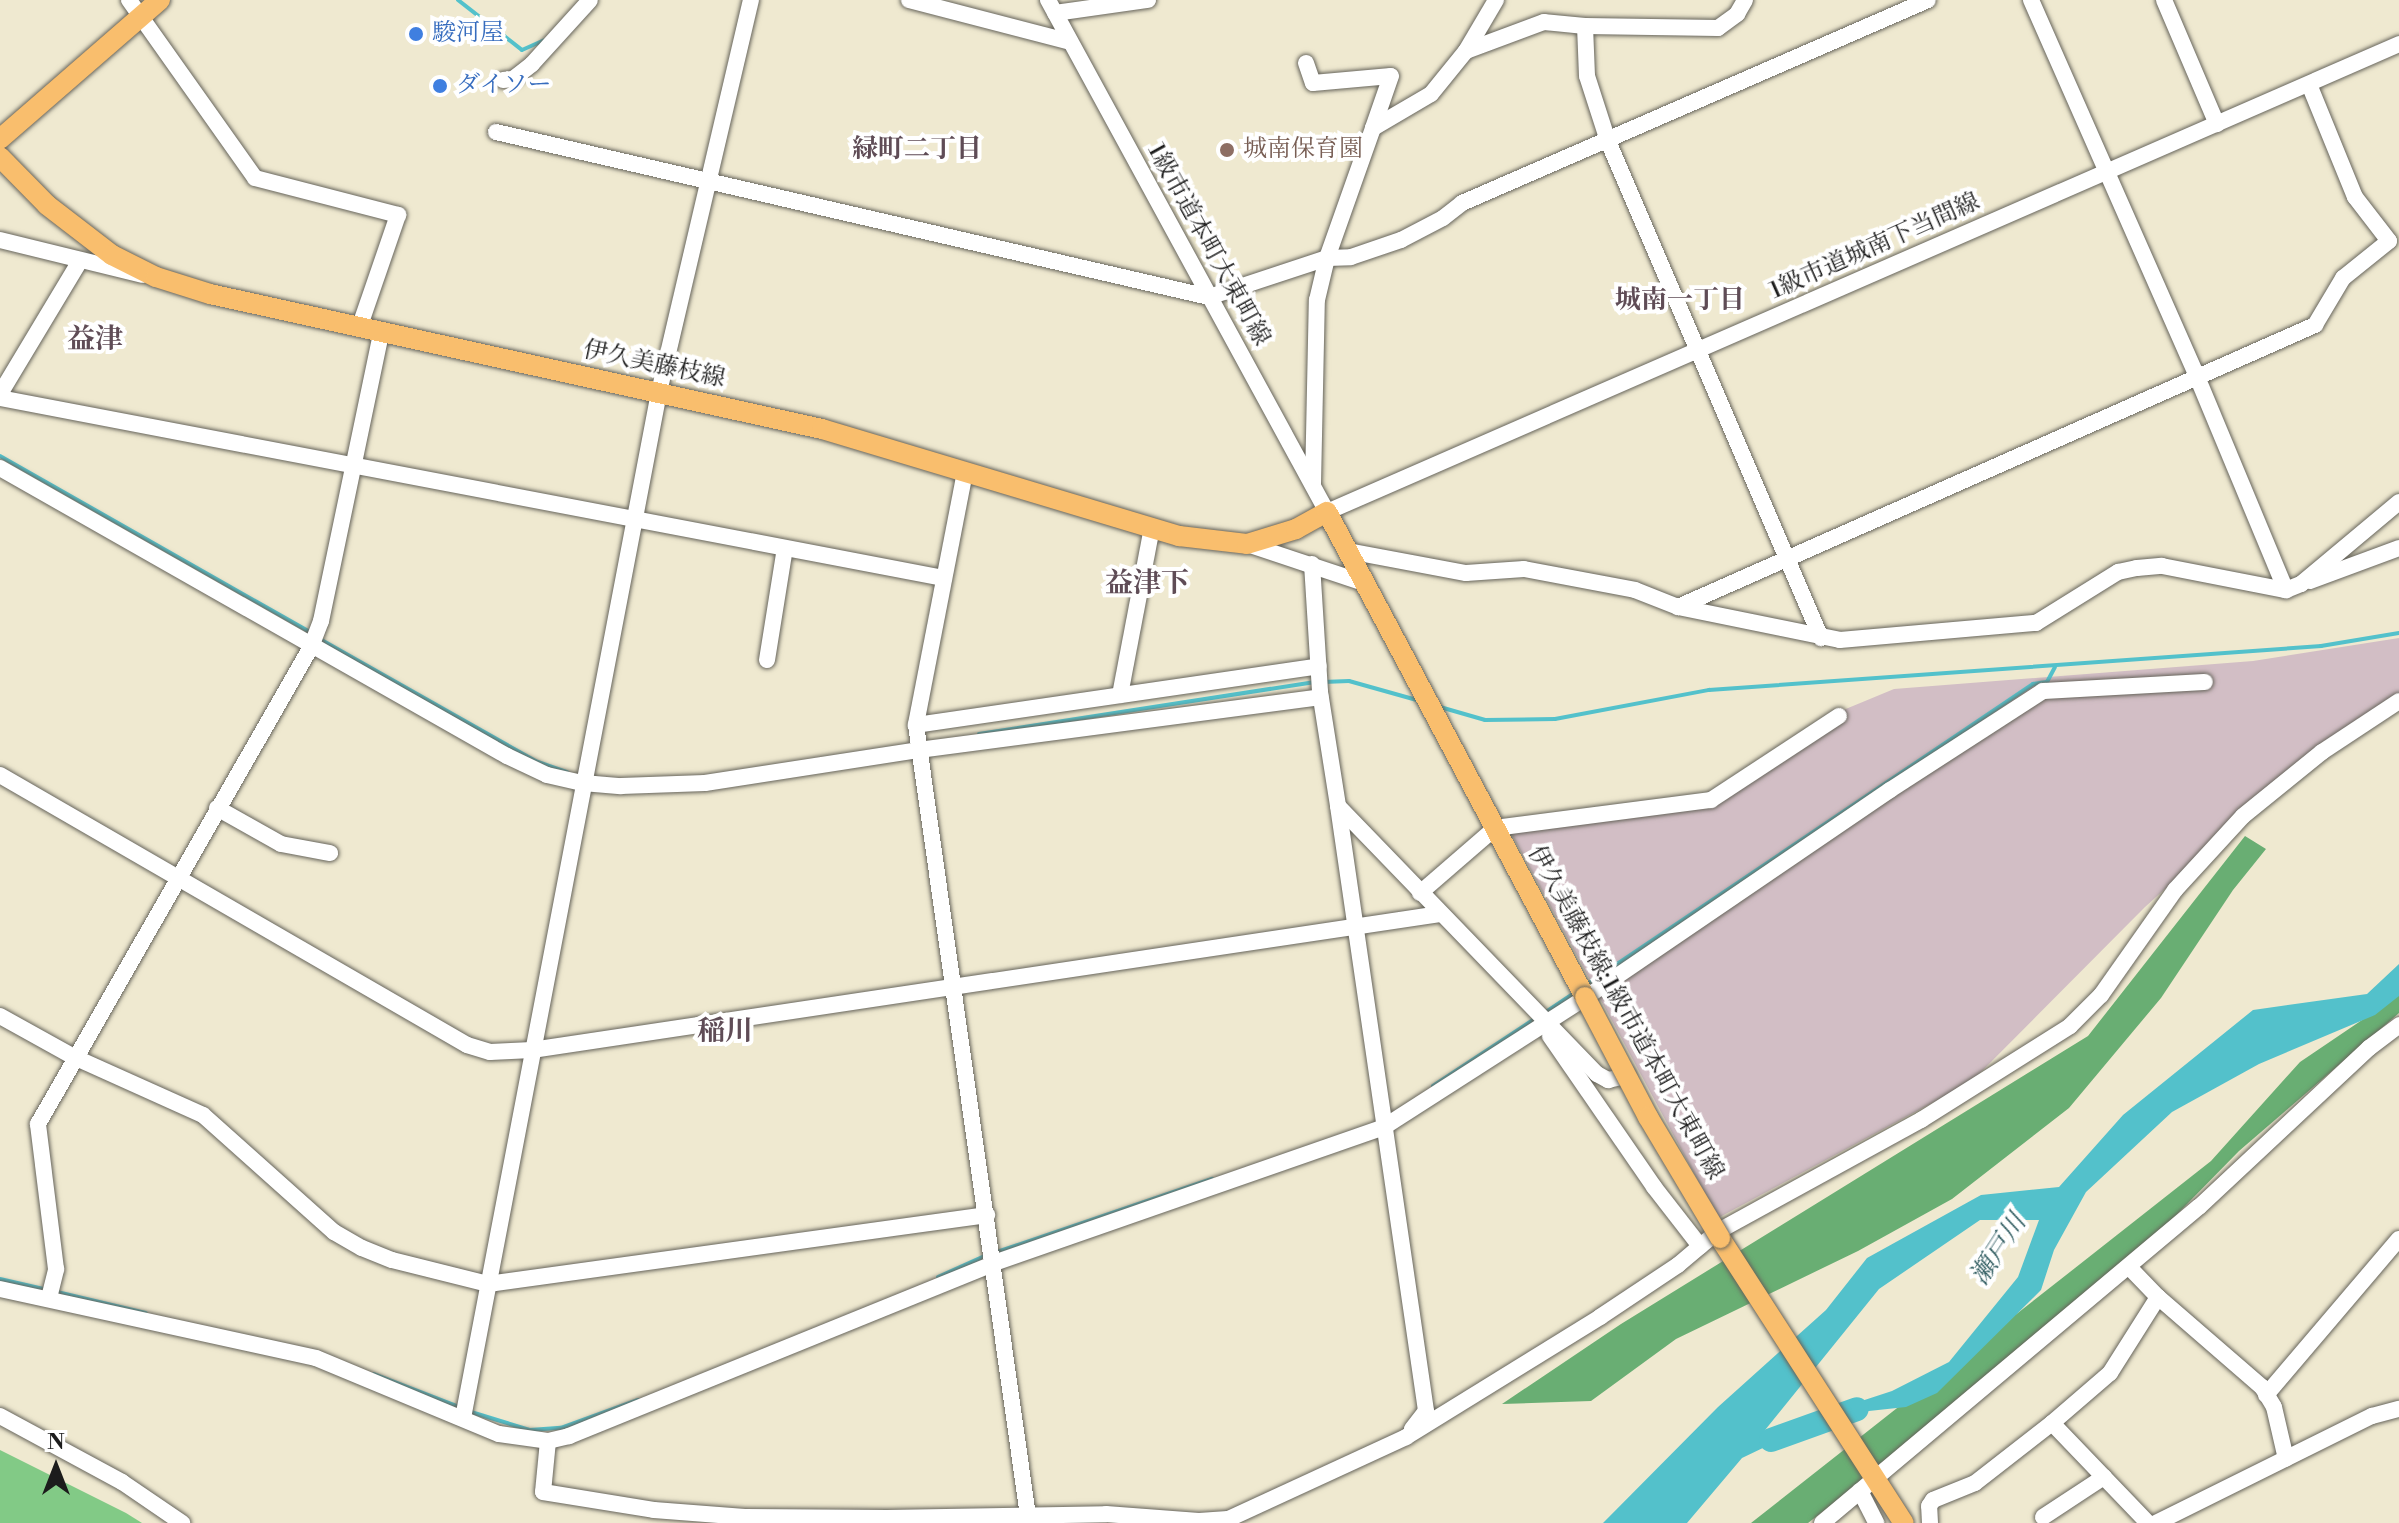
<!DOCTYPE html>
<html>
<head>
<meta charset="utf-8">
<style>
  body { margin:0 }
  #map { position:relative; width:2399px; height:1523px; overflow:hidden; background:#efe9d0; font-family:"Libre Bodoni","Noto Serif JP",serif }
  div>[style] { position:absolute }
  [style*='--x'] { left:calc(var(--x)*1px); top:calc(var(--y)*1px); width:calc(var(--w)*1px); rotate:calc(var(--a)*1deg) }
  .industrial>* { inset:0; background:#d2bec5 }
  .green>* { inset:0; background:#82ca86 }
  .forest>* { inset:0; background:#69ae73 }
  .water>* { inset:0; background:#53c1cb }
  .stream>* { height:4px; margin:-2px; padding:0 2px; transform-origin:2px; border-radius:2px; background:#53c1cb }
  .river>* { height:24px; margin:-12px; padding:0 12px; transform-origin:12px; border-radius:12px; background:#53c1cb }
  .roads { filter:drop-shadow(0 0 2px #66645b) drop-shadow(0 0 2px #66645b) }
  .minor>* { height:16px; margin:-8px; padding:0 8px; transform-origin:8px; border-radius:8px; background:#fff }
  .major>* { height:20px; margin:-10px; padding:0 10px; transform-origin:10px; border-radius:10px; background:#f9be6d }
  .bridges { filter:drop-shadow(0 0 2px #66645b) drop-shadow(0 0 2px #66645b) }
  .major-bridge>* { height:20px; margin:-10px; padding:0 10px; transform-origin:10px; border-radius:10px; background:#f9be6d }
  .dots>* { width:22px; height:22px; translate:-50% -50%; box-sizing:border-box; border:4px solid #fff; border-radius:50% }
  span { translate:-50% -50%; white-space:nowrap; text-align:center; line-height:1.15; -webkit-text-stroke:8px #fff; paint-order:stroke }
  .shop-label { font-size:24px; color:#366cbe }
  .left { translate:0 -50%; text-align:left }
  .education-label { font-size:24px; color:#785e54 }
  .street-label { font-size:24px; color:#1c1c1c }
  .neighbourhood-label { font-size:26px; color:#5f4c56; font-weight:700 }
  .water-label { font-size:26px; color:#325e62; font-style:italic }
  .quarter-label { font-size:28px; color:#5f4c56; font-weight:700 }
  .north { position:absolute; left:16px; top:1427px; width:80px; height:80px; -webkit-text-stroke:6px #fff; paint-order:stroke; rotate:0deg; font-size:22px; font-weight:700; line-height:32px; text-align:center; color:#1c1c1c }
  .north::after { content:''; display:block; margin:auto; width:28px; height:36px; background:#1c1c1c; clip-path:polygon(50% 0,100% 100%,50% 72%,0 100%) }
</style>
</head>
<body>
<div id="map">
  <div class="industrial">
    <div style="clip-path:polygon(2399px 638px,2399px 696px,2337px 733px,2145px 907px,1971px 1082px,1718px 1218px,1511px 833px,1711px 800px,1824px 718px,1894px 689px,2253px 661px)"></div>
  </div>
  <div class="green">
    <div style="clip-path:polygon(0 1450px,126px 1513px,142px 1523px,0 1523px)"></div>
  </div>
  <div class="forest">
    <div style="clip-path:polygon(2245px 836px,2266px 849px,2233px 890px,2161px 998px,2069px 1108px,1952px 1199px,1858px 1251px,1676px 1339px,1591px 1401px,1502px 1404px,1621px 1324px,2088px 1036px)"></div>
    <div style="clip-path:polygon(2399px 995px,2399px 1013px,2239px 1151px,2139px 1253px,2004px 1371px,1808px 1523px,1751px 1523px,2211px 1161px,2300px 1062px)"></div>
  </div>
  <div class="water">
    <div style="clip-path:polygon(2399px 964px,2399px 996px,2375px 1015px,2259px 1064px,2172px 1112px,2086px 1192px,2054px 1250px,2041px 1290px,1937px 1393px,1906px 1407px,1841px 1414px,1837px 1409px,1892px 1391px,1949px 1362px,2018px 1277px,2039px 1220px,1980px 1220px,1879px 1289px,1761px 1435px,1796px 1421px,1802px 1429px,1742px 1458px,1687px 1523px,1603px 1523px,1718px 1407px,1826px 1310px,1867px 1258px,1981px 1195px,2059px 1187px,2123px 1115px,2253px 1010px,2367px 994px)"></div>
  </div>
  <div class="stream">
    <div style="--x:458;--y:0;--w:81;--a:38"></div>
    <div style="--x:522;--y:50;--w:24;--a:-24"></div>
    <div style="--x:0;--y:456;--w:358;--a:29.6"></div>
    <div style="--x:318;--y:638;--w:249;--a:29.5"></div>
    <div style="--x:535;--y:761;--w:34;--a:19"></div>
    <div style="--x:1323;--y:682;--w:26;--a:-2"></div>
    <div style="--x:1349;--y:681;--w:74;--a:15.7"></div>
    <div style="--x:1440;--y:707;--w:47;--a:16.1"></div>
    <div style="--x:1485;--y:720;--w:70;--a:-0.8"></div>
    <div style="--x:1555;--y:719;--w:157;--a:-10.7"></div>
    <div style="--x:1709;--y:690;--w:614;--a:-4.11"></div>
    <div style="--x:2321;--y:646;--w:79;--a:-9.5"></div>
    <div style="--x:979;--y:734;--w:340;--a:-8.8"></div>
    <div style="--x:1586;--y:985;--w:539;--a:-33.96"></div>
    <div style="--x:2033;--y:684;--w:14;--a:-8"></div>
    <div style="--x:2047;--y:682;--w:17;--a:-62"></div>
    <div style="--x:1543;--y:1014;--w:40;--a:-34"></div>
    <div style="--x:1433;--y:1086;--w:123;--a:-33.4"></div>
    <div style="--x:997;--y:1252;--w:227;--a:-18.8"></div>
    <div style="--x:938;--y:1277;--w:51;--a:-24.1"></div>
    <div style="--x:0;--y:1279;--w:49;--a:12.9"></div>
    <div style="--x:57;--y:1292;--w:91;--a:13.3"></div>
    <div style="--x:374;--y:1374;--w:91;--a:21.2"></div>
    <div style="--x:471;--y:1412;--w:62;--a:17"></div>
    <div style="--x:530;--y:1430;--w:31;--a:-4"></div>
    <div style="--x:561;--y:1428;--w:82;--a:-20"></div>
  </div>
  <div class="river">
    <div style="--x:1771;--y:1440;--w:91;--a:-19.8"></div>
  </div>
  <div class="roads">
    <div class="minor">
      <div style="--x:129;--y:0;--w:218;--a:54.7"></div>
      <div style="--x:255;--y:178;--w:148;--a:14.5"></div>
      <div style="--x:398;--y:215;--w:120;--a:109"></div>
      <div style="--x:909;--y:0;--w:166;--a:14.6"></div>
      <div style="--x:1048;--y:0;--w:583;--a:61.41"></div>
      <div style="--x:1327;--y:512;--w:1170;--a:-23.58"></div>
      <div style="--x:2031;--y:0;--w:414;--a:66.2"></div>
      <div style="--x:2198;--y:379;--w:229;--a:67.4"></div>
      <div style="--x:2164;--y:0;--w:135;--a:66.9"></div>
      <div style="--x:1055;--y:13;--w:94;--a:-8"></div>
      <div style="--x:1585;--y:26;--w:50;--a:87.7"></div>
      <div style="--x:1587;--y:76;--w:68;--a:72.1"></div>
      <div style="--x:1608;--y:141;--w:541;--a:66.8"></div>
      <div style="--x:1466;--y:51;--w:83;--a:-20.4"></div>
      <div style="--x:1544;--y:22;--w:41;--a:5.6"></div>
      <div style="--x:1585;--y:26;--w:133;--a:0.9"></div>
      <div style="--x:1718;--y:28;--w:24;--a:-36"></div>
      <div style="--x:1737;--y:14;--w:16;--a:-60"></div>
      <div style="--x:1306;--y:63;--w:21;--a:71"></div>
      <div style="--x:1313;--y:83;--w:78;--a:-5.1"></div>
      <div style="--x:1391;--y:76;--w:55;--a:109.1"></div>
      <div style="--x:503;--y:80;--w:10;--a:-6"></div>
      <div style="--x:513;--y:79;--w:24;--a:-38"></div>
      <div style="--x:532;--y:64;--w:86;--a:-47.8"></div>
      <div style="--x:496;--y:132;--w:732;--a:13.03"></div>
      <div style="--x:1209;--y:297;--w:124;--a:-18.3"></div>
      <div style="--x:1327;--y:258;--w:24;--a:-2"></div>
      <div style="--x:1351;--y:257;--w:53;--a:-18.8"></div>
      <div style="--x:1401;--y:240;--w:47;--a:-27.6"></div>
      <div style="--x:1443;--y:218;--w:24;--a:-38"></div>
      <div style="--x:1462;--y:203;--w:508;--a:-23.54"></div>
      <div style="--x:0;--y:240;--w:146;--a:13.8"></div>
      <div style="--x:0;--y:394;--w:155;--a:-59"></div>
      <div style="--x:0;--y:398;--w:961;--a:10.8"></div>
      <div style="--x:0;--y:468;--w:583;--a:29.6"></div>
      <div style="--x:507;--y:756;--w:44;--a:25.4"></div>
      <div style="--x:547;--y:775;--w:37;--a:13"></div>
      <div style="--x:583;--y:783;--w:38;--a:5"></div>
      <div style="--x:621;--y:786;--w:84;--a:-2"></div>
      <div style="--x:705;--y:783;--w:217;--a:-8.8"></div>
      <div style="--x:919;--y:750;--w:405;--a:-7.5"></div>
      <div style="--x:965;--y:472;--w:258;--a:101"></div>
      <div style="--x:916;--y:725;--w:799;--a:81.94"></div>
      <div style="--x:1313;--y:484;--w:184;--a:-88.8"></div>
      <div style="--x:1317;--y:300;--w:43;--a:-76.6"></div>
      <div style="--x:1327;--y:258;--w:138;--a:-70.5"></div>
      <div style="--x:1373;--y:128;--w:67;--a:-30.4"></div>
      <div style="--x:1431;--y:94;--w:55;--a:-50.9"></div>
      <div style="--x:1466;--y:51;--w:59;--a:-59.5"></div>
      <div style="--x:1247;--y:544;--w:123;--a:18.4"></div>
      <div style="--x:1348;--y:551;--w:120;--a:10.6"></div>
      <div style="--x:1466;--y:573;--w:58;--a:-3.9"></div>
      <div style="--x:1524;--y:569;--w:113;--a:10.7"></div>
      <div style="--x:1635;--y:590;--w:46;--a:21.6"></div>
      <div style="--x:1678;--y:607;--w:165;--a:11.5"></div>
      <div style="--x:1840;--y:640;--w:197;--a:-5"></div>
      <div style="--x:2036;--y:623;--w:97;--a:-31.9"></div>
      <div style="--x:2118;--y:572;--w:19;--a:-12"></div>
      <div style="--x:2137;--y:568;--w:25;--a:-5"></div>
      <div style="--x:2162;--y:566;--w:126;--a:11"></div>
      <div style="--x:2286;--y:590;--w:16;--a:-22"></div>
      <div style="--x:2301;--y:584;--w:128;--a:-39.9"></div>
      <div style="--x:1312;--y:564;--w:128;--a:86.4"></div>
      <div style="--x:1320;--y:692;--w:115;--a:81"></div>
      <div style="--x:1338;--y:806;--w:373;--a:46"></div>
      <div style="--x:1597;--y:1074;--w:13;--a:29"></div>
      <div style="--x:1608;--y:1080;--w:19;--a:-12"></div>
      <div style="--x:2310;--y:581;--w:95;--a:-20.3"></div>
      <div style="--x:1678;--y:607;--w:697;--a:-23.88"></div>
      <div style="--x:2315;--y:325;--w:55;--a:-59.2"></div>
      <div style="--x:2343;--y:278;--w:59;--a:-38.8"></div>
      <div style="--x:2389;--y:241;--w:56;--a:-127.7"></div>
      <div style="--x:2355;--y:197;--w:122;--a:-112.2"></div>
      <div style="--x:767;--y:660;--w:113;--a:-80.9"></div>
      <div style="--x:1120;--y:695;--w:170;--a:-79.2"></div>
      <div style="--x:916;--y:725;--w:407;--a:-8.3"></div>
      <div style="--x:0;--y:775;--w:539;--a:30.03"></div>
      <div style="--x:467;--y:1045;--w:24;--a:17"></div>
      <div style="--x:490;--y:1052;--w:42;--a:-2.7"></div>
      <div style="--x:532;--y:1050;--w:918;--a:-8.52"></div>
      <div style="--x:1338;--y:806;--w:611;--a:81.72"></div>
      <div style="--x:1426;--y:1411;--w:23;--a:128"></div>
      <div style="--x:217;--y:808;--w:73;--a:29.4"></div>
      <div style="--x:281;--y:844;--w:50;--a:10.4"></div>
      <div style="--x:1420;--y:893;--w:99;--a:-40.9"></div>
      <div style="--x:1495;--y:828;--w:218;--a:-7.4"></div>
      <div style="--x:1711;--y:800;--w:153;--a:-33.3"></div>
      <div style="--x:0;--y:1016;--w:85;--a:29"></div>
      <div style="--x:74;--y:1057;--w:141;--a:24.2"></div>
      <div style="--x:203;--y:1115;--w:176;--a:41.8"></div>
      <div style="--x:334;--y:1232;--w:32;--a:30"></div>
      <div style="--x:362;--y:1248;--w:32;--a:22"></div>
      <div style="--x:392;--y:1260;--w:99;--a:14"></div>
      <div style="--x:488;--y:1284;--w:504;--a:-7.87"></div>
      <div style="--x:1550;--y:1036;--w:183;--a:55.4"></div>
      <div style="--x:1654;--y:1187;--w:75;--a:52.1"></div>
      <div style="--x:2129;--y:1267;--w:42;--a:46"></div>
      <div style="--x:2158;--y:1297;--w:138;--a:40.9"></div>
      <div style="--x:2262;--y:1387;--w:23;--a:59"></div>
      <div style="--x:2274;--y:1407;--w:53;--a:77"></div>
      <div style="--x:0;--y:1289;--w:323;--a:12.3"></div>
      <div style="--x:316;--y:1358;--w:198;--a:22.6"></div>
      <div style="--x:499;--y:1434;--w:49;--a:8.1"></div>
      <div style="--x:548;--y:1441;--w:51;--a:95.6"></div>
      <div style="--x:543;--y:1492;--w:112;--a:9.2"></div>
      <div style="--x:654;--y:1510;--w:91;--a:4.4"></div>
      <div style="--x:745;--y:1517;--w:142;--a:0.4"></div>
      <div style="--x:887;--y:1518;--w:219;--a:-1"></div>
      <div style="--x:1106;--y:1514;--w:93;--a:4.3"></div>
      <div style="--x:1199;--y:1521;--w:29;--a:-4"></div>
      <div style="--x:49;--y:1298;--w:30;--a:-76"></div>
      <div style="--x:56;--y:1269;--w:146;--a:-97.1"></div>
      <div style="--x:38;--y:1124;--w:550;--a:-60.22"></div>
      <div style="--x:311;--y:647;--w:28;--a:-69"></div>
      <div style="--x:321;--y:621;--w:294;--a:-78.2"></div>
      <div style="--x:2266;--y:1395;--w:205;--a:-49.6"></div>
      <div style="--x:0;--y:1416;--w:139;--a:28.4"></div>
      <div style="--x:122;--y:1482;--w:73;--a:34.3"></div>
      <div style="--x:463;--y:1418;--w:1045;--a:-79.18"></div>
      <div style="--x:659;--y:392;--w:403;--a:-76.8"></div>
      <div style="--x:2052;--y:1423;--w:139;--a:46.2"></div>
      <div style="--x:548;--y:1441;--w:22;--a:-13"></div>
      <div style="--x:569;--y:1436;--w:459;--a:-22.1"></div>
      <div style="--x:994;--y:1263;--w:413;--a:-19.2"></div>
      <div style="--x:1384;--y:1127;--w:239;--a:-32.7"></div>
      <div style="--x:1585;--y:998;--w:369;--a:-34.3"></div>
      <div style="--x:1890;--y:790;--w:182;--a:-32.9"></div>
      <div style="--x:2043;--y:691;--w:162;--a:-3.2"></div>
      <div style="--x:1860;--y:1491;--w:36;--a:63"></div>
      <div style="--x:2043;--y:1517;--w:73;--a:-33.3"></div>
      <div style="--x:1220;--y:1523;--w:205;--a:-24.8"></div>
      <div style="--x:1406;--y:1437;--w:228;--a:-31.7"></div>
      <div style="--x:1600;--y:1317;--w:94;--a:-33.7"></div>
      <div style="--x:1678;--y:1265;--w:51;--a:-40.2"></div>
      <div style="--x:1717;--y:1232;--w:233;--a:-28.8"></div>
      <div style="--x:1921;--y:1120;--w:176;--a:-32.2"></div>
      <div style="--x:2070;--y:1026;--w:44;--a:-45"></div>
      <div style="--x:2101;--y:995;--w:128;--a:-54.8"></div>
      <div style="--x:2175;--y:890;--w:100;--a:-47.4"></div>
      <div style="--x:2243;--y:816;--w:102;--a:-39"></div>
      <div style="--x:2322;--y:752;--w:92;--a:-33.5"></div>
      <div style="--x:1822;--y:1523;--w:492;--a:-40"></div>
      <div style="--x:2199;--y:1207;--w:233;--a:-43.1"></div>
      <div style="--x:2369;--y:1048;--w:38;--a:-37"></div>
      <div style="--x:1930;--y:1523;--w:17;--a:-93"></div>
      <div style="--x:1929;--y:1506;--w:7;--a:-56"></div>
      <div style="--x:1933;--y:1500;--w:45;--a:-22"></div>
      <div style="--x:1975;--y:1483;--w:98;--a:-37.9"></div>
      <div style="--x:2052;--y:1423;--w:77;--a:-40.8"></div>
      <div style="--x:2110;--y:1373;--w:90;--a:-57.7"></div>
      <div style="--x:2156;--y:1523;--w:241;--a:-26.4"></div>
      <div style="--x:2372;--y:1416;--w:28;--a:-15"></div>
    </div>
    <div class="major">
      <div style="--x:0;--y:139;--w:212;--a:-41"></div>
      <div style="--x:0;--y:157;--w:67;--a:45.6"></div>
      <div style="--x:47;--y:205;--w:82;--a:37.6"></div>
      <div style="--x:112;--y:255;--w:49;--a:26.6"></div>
      <div style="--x:156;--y:277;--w:57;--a:17.5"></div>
      <div style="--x:210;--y:294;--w:627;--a:12.44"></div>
      <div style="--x:822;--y:429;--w:373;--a:16.7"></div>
      <div style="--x:1179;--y:536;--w:68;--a:6.7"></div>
      <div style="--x:1247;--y:544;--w:51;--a:-17"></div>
      <div style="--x:1296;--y:529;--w:35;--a:-29"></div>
      <div style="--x:1327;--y:512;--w:549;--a:61.99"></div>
      <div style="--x:1720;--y:1238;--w:339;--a:57.2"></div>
    </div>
  </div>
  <div class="bridges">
    <div class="major-bridge">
      <div style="--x:1585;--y:997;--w:136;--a:62.3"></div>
      <div style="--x:1648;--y:1117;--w:141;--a:59.2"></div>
    </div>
  </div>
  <div class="dots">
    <div style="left:416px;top:34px;background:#3f7fe0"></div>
    <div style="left:440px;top:86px;background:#3f7fe0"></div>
    <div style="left:1227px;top:150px;background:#8d6e63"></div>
  </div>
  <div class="shop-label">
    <span class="left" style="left:432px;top:34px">駿河屋</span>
    <span class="left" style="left:456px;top:86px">ダイソー</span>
  </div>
  <div class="education-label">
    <span class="left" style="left:1243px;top:150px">城南保育園</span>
  </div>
  <div class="street-label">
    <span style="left:1208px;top:245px;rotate:61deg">1級市道本町大東町線</span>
    <span style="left:1875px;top:247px;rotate:-24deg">1級市道城南下当間線</span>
    <span style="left:654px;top:365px;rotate:12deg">伊久美藤枝線</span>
    <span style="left:1625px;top:1013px;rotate:61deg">伊久美藤枝線;1級市道本町大東町線</span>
  </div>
  <div class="neighbourhood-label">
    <span style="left:917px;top:150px">緑町二丁目</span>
    <span style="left:1680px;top:301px">城南一丁目</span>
  </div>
  <div class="water-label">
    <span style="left:1999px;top:1250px;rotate:-57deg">瀬戸川</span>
  </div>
  <div class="quarter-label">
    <span style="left:95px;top:340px">益津</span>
    <span style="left:1147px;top:584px">益津下</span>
    <span style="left:725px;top:1032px">稲川</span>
  </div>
  <div class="north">N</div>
</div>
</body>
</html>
